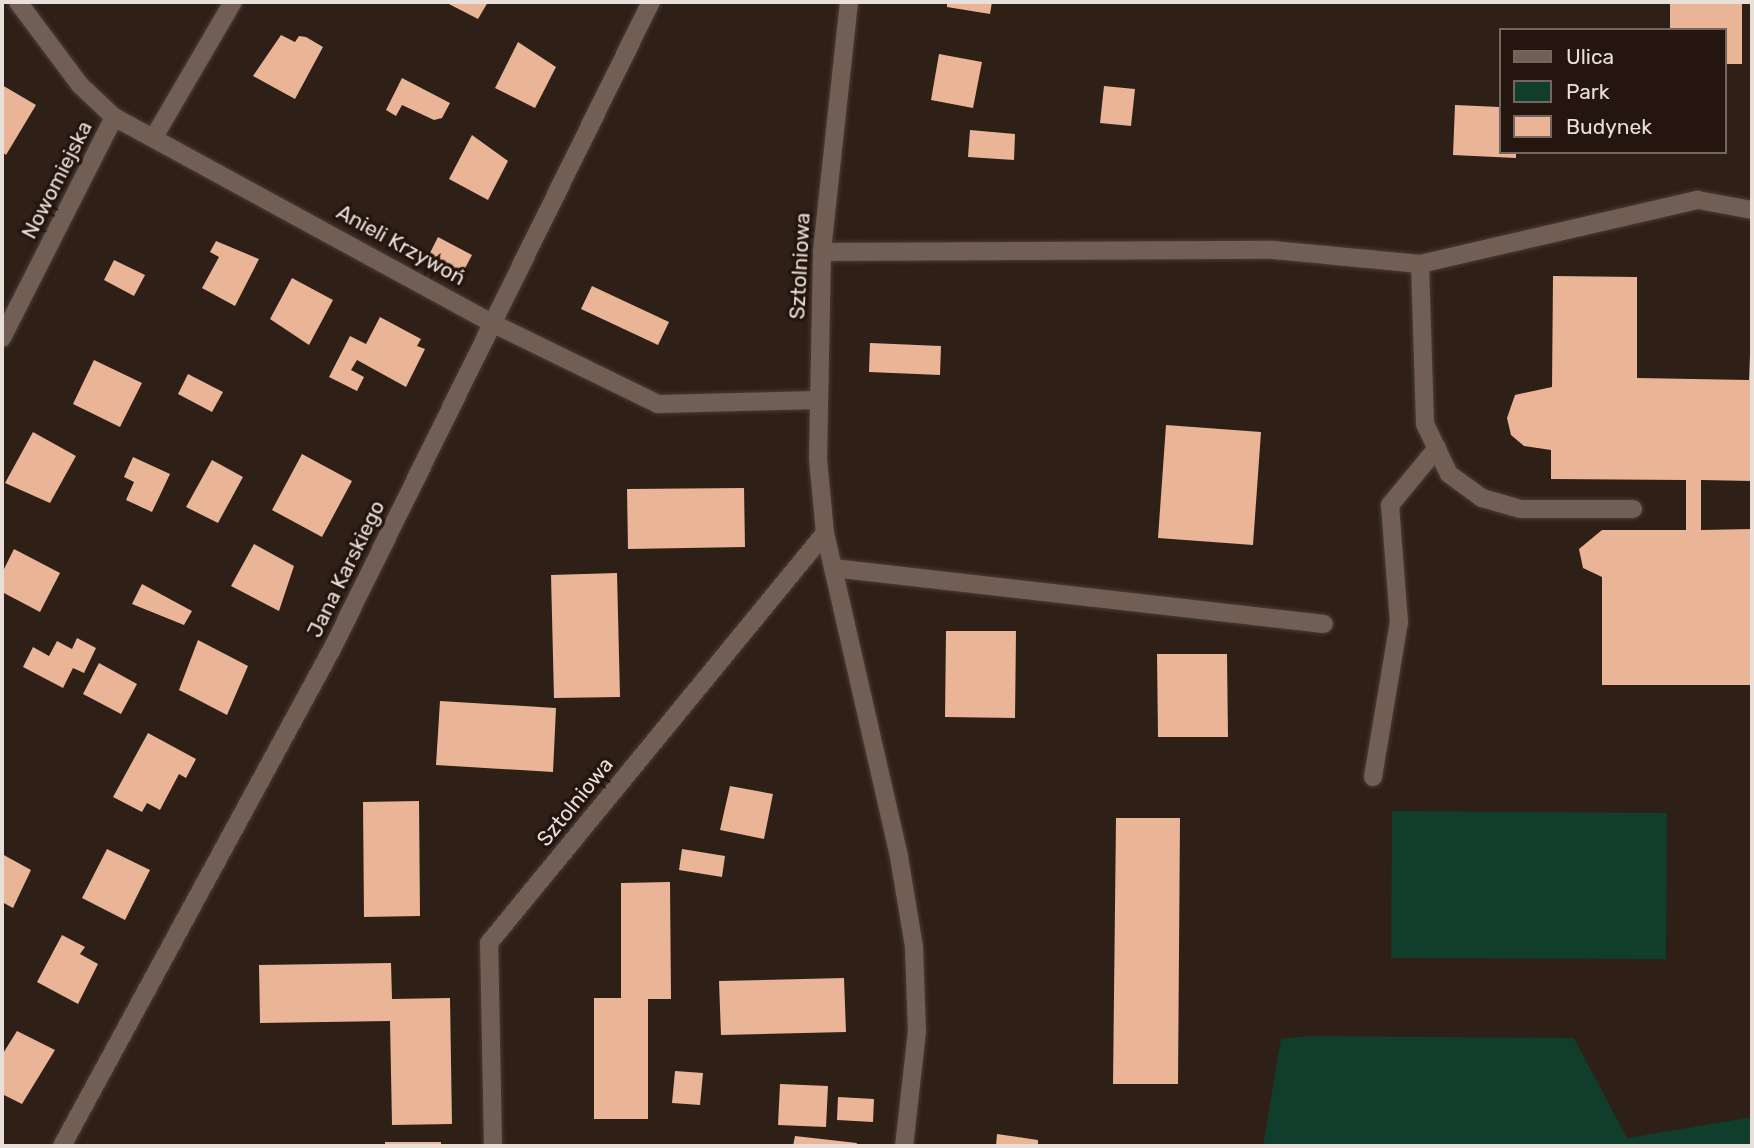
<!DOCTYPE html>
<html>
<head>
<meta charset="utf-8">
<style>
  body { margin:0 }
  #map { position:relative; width:1754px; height:1148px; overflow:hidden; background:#2e1f17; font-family:Rubik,sans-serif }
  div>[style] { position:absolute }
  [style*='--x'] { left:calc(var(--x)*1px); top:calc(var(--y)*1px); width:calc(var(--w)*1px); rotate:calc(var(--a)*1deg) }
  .green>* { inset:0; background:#113d2c }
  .building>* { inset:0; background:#eab496 }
  .roads { filter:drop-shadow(0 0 2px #493c37) drop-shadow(0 0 2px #493c37) }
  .lane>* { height:18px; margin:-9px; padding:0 9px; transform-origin:9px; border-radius:9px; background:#715f56 }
  .street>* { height:18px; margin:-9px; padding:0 9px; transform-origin:9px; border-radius:9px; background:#715f56 }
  span { translate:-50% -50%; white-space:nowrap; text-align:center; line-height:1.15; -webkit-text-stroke:7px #24160e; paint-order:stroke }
  .street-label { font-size:21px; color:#e9dfda }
  .frame { position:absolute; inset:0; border:4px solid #e9dfda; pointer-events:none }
  .legend { position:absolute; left:1499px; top:28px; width:228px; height:126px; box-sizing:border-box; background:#24160e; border:2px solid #736660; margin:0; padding:9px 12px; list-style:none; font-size:21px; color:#e9dfda }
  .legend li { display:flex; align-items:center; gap:14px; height:35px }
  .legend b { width:35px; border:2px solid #736660 }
</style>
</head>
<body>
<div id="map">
  <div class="green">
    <div style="clip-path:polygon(1392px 811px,1667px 813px,1666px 959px,1391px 958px)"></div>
    <div style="clip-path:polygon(1310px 1036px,1574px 1038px,1627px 1138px,1752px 1117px,1752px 1146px,1263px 1146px,1281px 1039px)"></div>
  </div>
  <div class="building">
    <div style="clip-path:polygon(445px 2px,488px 2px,478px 19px)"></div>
    <div style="clip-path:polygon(947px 2px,992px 2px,990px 14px,947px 7px)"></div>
    <div style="clip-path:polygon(1670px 2px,1742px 2px,1742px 64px,1724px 64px,1724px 30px,1670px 30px)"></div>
    <div style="clip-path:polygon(281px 35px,295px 42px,299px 36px,306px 37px,323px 47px,295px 99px,253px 76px)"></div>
    <div style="clip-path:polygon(518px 42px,556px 67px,535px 108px,495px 88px)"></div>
    <div style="clip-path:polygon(939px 54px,982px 62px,973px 108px,931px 100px)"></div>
    <div style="clip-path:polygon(402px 78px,450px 103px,442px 118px,434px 120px,402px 105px,396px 116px,386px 110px)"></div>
    <div style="clip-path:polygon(2px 85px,36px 105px,6px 155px,2px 152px)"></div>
    <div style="clip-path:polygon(1104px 86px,1135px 89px,1131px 126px,1100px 123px)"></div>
    <div style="clip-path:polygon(1455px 105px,1500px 107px,1500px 152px,1516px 152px,1516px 158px,1453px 155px)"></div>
    <div style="clip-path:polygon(970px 130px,1015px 134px,1014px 160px,968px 157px)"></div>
    <div style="clip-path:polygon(472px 135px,508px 161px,488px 200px,449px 179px)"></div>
    <div style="clip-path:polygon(438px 237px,472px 255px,461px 276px,427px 259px)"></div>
    <div style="clip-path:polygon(216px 241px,259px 259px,235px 306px,202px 288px,219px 257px,210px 252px)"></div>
    <div style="clip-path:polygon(114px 260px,145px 275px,134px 296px,104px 280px)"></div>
    <div style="clip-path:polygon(1553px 276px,1637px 277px,1637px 378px,1749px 380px,1752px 305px,1752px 481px,1701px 480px,1701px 530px,1752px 529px,1752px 685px,1602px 685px,1602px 577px,1583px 568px,1579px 549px,1602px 530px,1686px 530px,1686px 480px,1551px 479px,1551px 450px,1524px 446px,1511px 435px,1507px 418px,1515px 395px,1552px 387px)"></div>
    <div style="clip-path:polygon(292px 278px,333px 300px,309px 345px,270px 319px)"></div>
    <div style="clip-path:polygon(592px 286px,669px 322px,658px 345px,581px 309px)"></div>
    <div style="clip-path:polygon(380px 317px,421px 339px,417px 346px,425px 349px,406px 387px,357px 360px,351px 370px,364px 377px,357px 391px,329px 377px,350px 336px,366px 344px)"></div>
    <div style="clip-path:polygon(870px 343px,941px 346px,940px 375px,869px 372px)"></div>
    <div style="clip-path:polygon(94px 360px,142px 383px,120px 427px,73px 404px)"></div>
    <div style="clip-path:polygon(188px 374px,223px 392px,212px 412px,178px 394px)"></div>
    <div style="clip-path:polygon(1166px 425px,1261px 432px,1253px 545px,1158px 538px)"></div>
    <div style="clip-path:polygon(33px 432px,76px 456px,50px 503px,5px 483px)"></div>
    <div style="clip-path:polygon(302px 454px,352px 481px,322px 537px,272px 510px)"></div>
    <div style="clip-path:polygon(133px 457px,170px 474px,152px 512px,126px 500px,134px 482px,124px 477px)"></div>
    <div style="clip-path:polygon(212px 460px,243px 477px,218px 523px,186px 507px)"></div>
    <div style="clip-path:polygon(744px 488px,745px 547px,628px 549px,627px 489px)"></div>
    <div style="clip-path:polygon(254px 544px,294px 566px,279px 611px,231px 586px)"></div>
    <div style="clip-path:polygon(14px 549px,60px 573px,40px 612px,2px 592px,2px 573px)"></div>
    <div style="clip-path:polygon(617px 573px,620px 697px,554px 698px,551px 575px)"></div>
    <div style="clip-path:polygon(142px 584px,192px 611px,184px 625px,132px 604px)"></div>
    <div style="clip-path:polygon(946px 631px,1016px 631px,1015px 718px,945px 717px)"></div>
    <div style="clip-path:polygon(77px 638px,96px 648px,84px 673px,73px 668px,63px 688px,23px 667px,33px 647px,49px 656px,57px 641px,72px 649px)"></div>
    <div style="clip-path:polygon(198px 640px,248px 666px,227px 715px,179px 690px)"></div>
    <div style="clip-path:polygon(1157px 654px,1227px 654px,1228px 737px,1158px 737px)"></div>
    <div style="clip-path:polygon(99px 663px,137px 684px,121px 714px,83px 694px)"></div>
    <div style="clip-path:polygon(440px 701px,556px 708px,553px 772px,436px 765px)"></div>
    <div style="clip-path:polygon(148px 733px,196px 759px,186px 778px,179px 774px,160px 810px,147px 803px,142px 812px,113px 797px)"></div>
    <div style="clip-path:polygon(730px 786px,773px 794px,764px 839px,720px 830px)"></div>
    <div style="clip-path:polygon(419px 801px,420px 916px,364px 917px,363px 802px)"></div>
    <div style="clip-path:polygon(1116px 818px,1180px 818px,1178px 1084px,1113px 1084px)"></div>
    <div style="clip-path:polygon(107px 849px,150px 870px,125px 920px,82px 898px)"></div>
    <div style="clip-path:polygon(682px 849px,725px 856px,722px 877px,679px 870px)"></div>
    <div style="clip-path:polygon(2px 854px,31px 870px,13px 908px,2px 902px)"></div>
    <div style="clip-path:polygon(670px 882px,671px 999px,648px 999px,648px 1119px,594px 1119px,594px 998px,621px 998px,621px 883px)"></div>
    <div style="clip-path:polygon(62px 935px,85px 947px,80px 954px,98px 964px,78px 1004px,37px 982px)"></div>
    <div style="clip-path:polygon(391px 963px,392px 999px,450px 998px,452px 1124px,392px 1125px,390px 1021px,260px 1023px,259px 965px)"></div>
    <div style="clip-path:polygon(844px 978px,846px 1032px,721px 1035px,719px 981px)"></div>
    <div style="clip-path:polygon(17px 1031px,55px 1050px,22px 1104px,2px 1094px,2px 1055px)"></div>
    <div style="clip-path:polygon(675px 1071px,703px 1073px,700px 1105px,672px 1103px)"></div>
    <div style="clip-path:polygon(780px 1084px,828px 1086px,826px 1127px,778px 1125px)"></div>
    <div style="clip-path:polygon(838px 1097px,874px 1099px,873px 1122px,837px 1120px)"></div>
    <div style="clip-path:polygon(997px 1134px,1038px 1140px,1038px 1146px,996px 1146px)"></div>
    <div style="clip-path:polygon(795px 1136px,857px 1143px,856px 1146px,793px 1146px)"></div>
    <div style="clip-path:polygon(385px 1142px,441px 1142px,441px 1146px,385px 1146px)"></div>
  </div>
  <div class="roads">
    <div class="lane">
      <div style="--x:822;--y:252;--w:451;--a:-0.3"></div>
      <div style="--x:1273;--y:250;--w:148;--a:5.4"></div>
      <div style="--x:1420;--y:264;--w:285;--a:-13"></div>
      <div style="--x:1698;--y:200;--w:55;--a:10.5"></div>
      <div style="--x:1420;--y:264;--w:160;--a:88.2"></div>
      <div style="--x:1425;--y:424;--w:55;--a:64.4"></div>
      <div style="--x:1449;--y:474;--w:41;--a:36"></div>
      <div style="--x:1482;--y:498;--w:40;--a:16"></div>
      <div style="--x:1520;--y:509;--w:113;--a:0"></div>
      <div style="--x:1373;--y:777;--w:157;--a:-80.5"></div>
      <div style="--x:1399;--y:622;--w:117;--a:-94.4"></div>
      <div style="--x:1390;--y:505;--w:74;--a:-50.5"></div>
    </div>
    <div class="street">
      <div style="--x:18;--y:2;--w:104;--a:53.2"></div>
      <div style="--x:80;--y:85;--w:47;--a:43.3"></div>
      <div style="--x:114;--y:117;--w:430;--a:28.6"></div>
      <div style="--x:492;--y:323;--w:185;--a:26"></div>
      <div style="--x:658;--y:404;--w:161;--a:-1.4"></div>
      <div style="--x:849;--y:2;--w:251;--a:96.2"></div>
      <div style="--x:822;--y:252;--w:207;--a:91.1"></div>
      <div style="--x:818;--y:459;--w:74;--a:84.6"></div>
      <div style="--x:825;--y:533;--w:332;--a:77.1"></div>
      <div style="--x:899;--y:857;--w:91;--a:80.5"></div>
      <div style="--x:914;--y:947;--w:84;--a:88"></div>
      <div style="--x:917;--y:1031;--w:116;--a:96.4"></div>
      <div style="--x:154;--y:137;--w:156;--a:-59.7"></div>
      <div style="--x:2;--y:338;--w:248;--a:-63.1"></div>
      <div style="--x:833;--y:568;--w:494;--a:6.5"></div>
      <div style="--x:62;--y:1146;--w:568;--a:-61.49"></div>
      <div style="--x:333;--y:647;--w:719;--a:-63.76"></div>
      <div style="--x:493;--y:1146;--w:203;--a:-91.1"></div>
      <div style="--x:489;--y:943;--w:530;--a:-50.66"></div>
    </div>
  </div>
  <div class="street-label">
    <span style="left:57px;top:180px;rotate:-63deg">Nowomiejska</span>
    <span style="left:401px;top:245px;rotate:29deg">Anieli Krzywoń</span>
    <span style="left:800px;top:266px;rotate:-87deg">Sztolniowa</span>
    <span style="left:346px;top:569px;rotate:-64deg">Jana Karskiego</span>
    <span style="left:575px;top:802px;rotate:-51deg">Sztolniowa</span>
  </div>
  <div class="frame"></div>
  <ul class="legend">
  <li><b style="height:9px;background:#715f56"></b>Ulica</li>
  <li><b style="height:19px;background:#113d2c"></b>Park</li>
  <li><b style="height:19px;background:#eab496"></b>Budynek</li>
  </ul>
</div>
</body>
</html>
